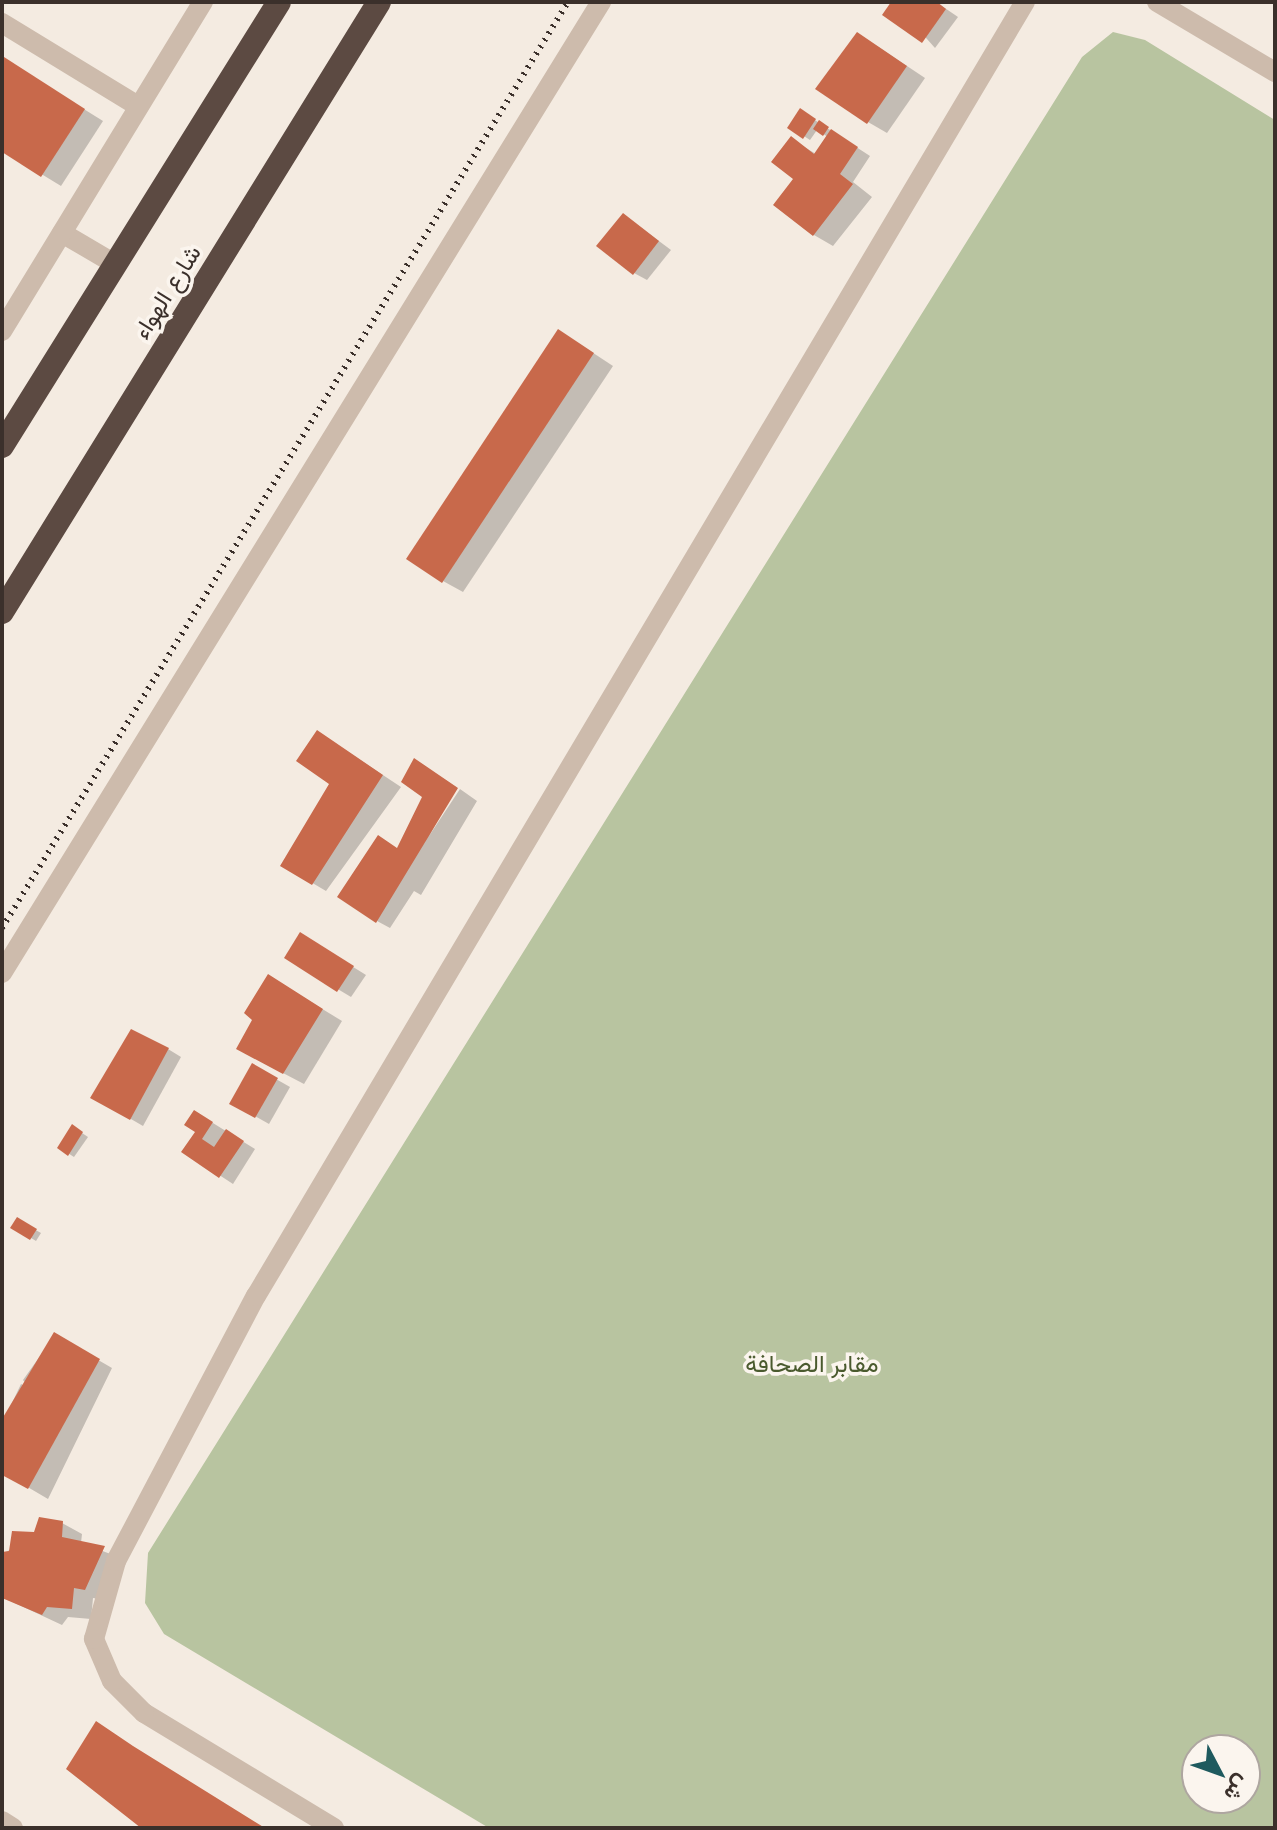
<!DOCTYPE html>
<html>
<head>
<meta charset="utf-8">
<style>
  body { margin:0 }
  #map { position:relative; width:1277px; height:1830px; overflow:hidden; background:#f4ebe1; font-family:Inter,Vazirmatn,sans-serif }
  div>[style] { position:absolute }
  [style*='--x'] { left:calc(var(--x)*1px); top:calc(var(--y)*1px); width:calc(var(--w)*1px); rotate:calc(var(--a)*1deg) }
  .green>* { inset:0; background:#b8c4a0 }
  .shadow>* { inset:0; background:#0003 }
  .building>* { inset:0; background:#c8694b }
  .minor>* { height:20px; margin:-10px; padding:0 10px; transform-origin:10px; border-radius:10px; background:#cdbbac }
  .highway>* { height:24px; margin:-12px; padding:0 12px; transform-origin:12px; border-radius:12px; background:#5c4a42 }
  .rail>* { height:6px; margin-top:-3px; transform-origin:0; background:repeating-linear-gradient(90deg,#3b302b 0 2px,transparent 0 8px) }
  span { translate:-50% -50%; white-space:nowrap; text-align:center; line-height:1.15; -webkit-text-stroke:7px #fbf5ee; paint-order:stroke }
  .street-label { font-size:24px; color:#3b302b }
  .park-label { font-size:24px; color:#4a5a2e }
  .frame { position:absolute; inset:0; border:4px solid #3b302b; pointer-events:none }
  .north { position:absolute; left:1181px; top:1734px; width:80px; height:80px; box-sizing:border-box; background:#fbf5ee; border:2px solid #aea6a0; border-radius:50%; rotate:131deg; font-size:22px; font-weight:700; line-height:32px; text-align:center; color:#3b302b }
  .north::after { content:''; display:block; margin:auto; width:28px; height:36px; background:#1f5a5e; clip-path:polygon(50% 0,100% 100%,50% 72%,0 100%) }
</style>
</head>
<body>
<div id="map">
  <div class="green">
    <div style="clip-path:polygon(evenodd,1113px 32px,1145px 40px,1275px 120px,1275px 1828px,489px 1828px,164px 1634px,145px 1603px,148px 1553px,1082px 57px,1113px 32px,1197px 1750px,1245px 1750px,1245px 1798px,1197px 1798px,1197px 1750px)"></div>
  </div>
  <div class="shadow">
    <div style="clip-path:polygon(894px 2px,936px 2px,958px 17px,935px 48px)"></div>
    <div style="clip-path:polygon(877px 46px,925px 78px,887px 133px,868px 122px)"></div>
    <div style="clip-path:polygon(5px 60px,103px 121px,61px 186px,2px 150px)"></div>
    <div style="clip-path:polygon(801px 111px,870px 156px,853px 182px,872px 197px,833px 246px,814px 235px,796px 179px,791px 139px,816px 154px,828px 137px,817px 130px,810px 140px,790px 127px)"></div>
    <div style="clip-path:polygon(624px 215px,671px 250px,647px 280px,634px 273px)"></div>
    <div style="clip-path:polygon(578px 343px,613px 366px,463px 592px,443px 581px)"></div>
    <div style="clip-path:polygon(318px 732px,401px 787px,326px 891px,282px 865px,332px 784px)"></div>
    <div style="clip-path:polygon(415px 760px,456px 787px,429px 836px,460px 789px,477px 801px,421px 895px,414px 891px,390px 928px,377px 921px,398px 850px,425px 797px)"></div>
    <div style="clip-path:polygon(313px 942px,366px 975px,351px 997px,286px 958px)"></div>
    <div style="clip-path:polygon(288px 988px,342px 1021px,304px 1084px,258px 1060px,255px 1019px)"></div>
    <div style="clip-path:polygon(168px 1049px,181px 1057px,143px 1126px,93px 1097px)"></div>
    <div style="clip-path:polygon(253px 1066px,290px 1087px,269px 1124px,232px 1103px)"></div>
    <div style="clip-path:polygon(208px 1120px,255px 1149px,233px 1184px,184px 1152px)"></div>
    <div style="clip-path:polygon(73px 1127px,88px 1137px,74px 1157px,60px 1148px)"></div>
    <div style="clip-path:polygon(18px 1220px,41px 1233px,36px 1241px,13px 1227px)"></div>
    <div style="clip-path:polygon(55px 1335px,112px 1368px,48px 1499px,2px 1472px,2px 1424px,21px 1384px,30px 1389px,23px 1380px)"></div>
    <div style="clip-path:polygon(62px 1523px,82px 1534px,81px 1543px,124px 1559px,105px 1600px,93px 1598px,91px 1619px,68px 1617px,62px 1625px,2px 1597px,2px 1554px)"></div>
  </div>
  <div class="building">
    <div style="clip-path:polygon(891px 2px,937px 2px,946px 9px,922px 43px,882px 15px)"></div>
    <div style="clip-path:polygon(857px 32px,907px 66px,867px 124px,815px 89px)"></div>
    <div style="clip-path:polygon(4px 57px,85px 109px,41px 177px,2px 152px)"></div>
    <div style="clip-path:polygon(800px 108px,816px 119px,803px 139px,787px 128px)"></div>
    <div style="clip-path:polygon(819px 120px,829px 127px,823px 136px,813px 129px)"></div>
    <div style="clip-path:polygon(831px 129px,858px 147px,840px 174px,853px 184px,813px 236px,773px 205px,793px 179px,771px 162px,791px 136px,814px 154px)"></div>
    <div style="clip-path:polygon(623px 213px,659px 241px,633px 275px,596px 246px)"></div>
    <div style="clip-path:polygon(558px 329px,594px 353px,442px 583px,406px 559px)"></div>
    <div style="clip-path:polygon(317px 730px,383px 775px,312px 885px,280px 866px,329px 784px,296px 761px)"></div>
    <div style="clip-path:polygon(414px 758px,458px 788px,376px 923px,337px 897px,378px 835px,397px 848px,422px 797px,401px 782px)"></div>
    <div style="clip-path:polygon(300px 932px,354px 966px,337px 992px,284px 958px)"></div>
    <div style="clip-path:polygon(268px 974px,323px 1009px,283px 1074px,236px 1049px,252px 1020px,244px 1013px)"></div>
    <div style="clip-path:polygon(131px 1029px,169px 1048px,130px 1120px,90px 1098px)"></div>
    <div style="clip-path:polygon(252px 1063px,278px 1078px,255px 1118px,229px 1104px)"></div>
    <div style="clip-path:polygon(194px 1110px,213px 1122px,202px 1139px,214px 1147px,226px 1129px,244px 1141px,219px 1178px,181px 1152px,195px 1132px,184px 1125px)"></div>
    <div style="clip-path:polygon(72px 1124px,83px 1132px,68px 1156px,57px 1148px)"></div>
    <div style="clip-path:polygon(17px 1217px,37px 1229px,30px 1240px,10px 1228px)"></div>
    <div style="clip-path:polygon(54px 1332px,100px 1359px,28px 1489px,2px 1475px,2px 1419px)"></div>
    <div style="clip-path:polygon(39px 1517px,63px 1521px,62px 1537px,105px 1546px,85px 1590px,74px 1588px,72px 1609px,47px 1607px,42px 1615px,2px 1598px,2px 1552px,9px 1551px,12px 1531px,34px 1532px)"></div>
    <div style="clip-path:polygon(96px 1721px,133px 1746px,265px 1828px,141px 1828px,66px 1769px)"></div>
  </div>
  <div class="minor">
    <div style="--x:1157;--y:2;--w:137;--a:30.7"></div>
    <div style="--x:2;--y:23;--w:159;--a:31.4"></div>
    <div style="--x:62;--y:233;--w:61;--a:30.3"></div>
    <div style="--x:2;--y:331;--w:386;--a:-58.6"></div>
    <div style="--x:2;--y:973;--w:1141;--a:-58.33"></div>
    <div style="--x:2;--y:1821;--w:13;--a:32"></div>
    <div style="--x:334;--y:1828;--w:222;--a:-148.8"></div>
    <div style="--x:144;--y:1713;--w:45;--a:-135"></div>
    <div style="--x:112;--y:1681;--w:46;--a:-113.2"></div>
    <div style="--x:94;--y:1639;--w:81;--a:-74.2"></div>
    <div style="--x:116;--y:1561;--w:300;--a:-62.2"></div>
    <div style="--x:256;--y:1296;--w:1505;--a:-59.28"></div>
  </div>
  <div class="highway">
    <div style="--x:2;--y:446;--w:523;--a:-58.04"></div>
    <div style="--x:2;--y:612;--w:717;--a:-58.28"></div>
  </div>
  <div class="rail">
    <div style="--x:2;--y:928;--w:1085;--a:-58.57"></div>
  </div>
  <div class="street-label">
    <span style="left:167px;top:292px;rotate:-58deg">شارع الهواء</span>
  </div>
  <div class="park-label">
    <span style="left:812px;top:1364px">مقابر الصحافة</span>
  </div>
  <div class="frame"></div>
  <div class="north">ش</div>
</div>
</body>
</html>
